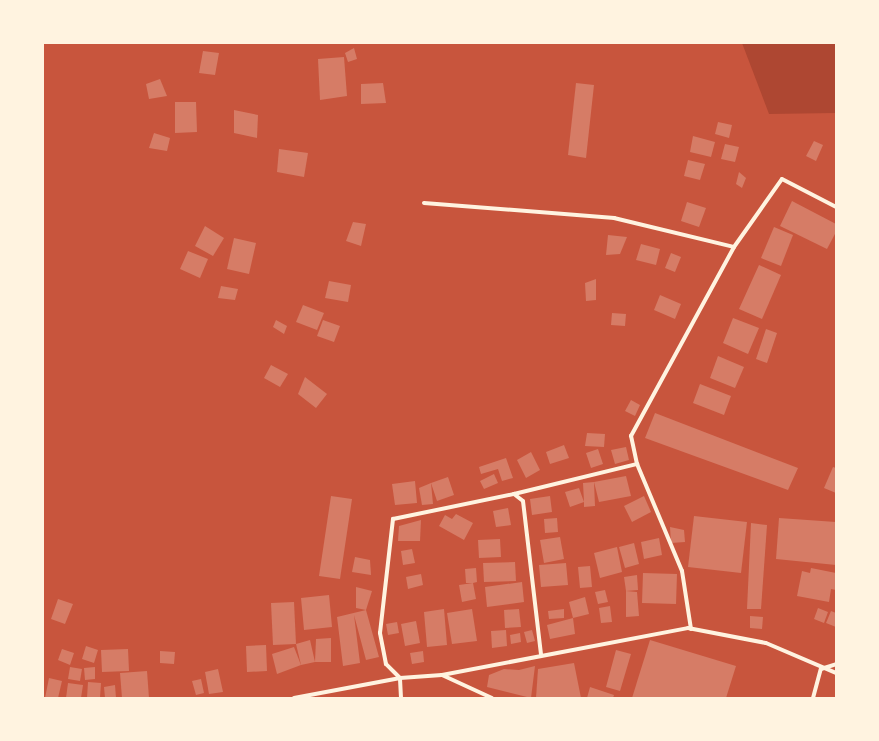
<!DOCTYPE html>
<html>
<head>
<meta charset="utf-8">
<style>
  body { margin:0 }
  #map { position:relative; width:879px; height:741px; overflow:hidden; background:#c8553d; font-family:"Sofia Sans Condensed",sans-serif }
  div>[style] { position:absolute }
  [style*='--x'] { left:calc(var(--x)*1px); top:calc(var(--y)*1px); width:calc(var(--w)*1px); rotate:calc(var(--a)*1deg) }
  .green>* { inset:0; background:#ae4732 }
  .building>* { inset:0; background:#d67c66 }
  .minor>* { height:4px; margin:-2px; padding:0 2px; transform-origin:2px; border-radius:2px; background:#fff3e0 }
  span { translate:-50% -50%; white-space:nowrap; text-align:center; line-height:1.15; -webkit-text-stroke:3.5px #fff3e0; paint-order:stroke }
  .frame { position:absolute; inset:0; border:44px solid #fff3e0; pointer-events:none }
</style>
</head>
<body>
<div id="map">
  <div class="green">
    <div style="clip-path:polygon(742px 43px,836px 43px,836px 113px,769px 114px)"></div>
  </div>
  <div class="building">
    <div style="clip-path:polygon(354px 48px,357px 59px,348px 62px,345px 53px)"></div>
    <div style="clip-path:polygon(203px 51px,219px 53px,215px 75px,199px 73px)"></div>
    <div style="clip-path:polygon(344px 57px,347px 96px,320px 100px,318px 59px)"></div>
    <div style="clip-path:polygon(160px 79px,167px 96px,149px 99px,146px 84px)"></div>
    <div style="clip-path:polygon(383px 83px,386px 103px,361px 104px,361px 84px)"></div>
    <div style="clip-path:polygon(576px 83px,594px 85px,586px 158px,568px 155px)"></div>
    <div style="clip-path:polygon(175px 102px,196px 102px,197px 132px,175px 133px)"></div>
    <div style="clip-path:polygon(234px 110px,258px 115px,257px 138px,234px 133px)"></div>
    <div style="clip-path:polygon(718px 122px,732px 125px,729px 138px,715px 134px)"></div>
    <div style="clip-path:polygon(154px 133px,170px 138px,167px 151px,149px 148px)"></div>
    <div style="clip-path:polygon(693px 136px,715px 142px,711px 157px,690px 152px)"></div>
    <div style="clip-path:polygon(814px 141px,823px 145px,816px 161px,806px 156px)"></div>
    <div style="clip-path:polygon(725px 144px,739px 147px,735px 162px,721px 159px)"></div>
    <div style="clip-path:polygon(279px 149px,308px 153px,304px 177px,277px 172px)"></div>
    <div style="clip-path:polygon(688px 160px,705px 164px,700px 180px,684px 176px)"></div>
    <div style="clip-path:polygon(739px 172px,746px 178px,742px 188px,736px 184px)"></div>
    <div style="clip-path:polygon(792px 201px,836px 224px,836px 232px,827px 249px,780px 226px)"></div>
    <div style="clip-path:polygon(687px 202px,706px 208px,699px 227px,681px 221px)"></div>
    <div style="clip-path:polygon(353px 222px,366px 224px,361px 246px,346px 241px)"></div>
    <div style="clip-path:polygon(205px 226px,224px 238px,213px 256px,195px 246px)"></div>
    <div style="clip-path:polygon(774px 227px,793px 235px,781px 266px,761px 258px)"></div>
    <div style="clip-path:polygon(608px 235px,627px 237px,620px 254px,606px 255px)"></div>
    <div style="clip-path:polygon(234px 238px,256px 243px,249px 274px,227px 269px)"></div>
    <div style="clip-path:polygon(641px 244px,660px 249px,656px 265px,636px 260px)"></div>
    <div style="clip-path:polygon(188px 251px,208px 259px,200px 278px,180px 269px)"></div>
    <div style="clip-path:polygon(671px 253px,681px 257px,675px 272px,665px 268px)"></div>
    <div style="clip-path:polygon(759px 265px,781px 275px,762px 319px,739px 309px)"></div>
    <div style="clip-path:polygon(596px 279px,596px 300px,586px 301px,585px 283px)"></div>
    <div style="clip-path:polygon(329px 281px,351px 285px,348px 302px,325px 298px)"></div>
    <div style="clip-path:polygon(221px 286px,238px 289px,235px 300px,218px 298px)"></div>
    <div style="clip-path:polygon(660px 295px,681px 304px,675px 319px,654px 310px)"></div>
    <div style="clip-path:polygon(303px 305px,324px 313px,317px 330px,296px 322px)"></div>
    <div style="clip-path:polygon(612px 313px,626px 314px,625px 326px,611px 325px)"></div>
    <div style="clip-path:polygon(733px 318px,759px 328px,748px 354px,723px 343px)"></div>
    <div style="clip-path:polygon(276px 320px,287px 326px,284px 334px,273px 327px)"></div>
    <div style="clip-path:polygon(323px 320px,340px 326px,334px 342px,317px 336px)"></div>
    <div style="clip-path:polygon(766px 329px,777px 333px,767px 363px,756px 359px)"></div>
    <div style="clip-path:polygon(718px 356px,744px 367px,735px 388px,710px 378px)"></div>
    <div style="clip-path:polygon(271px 365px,288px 374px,280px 387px,264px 378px)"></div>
    <div style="clip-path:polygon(305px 377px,327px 394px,316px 408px,298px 394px)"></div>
    <div style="clip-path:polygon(700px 384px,731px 396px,724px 415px,693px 403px)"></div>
    <div style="clip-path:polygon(631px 400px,640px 405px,635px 416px,625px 411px)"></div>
    <div style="clip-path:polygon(655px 413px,798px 468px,788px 490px,645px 438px)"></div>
    <div style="clip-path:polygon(587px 433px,605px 434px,604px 447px,585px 446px)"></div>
    <div style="clip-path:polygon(564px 445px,569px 458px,550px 464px,546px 452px)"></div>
    <div style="clip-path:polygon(626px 447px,629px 460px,615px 464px,611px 450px)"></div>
    <div style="clip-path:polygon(598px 449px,603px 464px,591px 468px,586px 453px)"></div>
    <div style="clip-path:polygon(531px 452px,540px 470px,526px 478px,517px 460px)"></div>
    <div style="clip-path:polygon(506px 458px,513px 478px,502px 481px,498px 469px,481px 474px,479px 467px)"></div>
    <div style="clip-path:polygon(833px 467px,836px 468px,836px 493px,824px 488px)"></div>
    <div style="clip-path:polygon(494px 474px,498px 483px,484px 489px,480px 481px)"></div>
    <div style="clip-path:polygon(626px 476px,631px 496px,599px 502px,594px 482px)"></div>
    <div style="clip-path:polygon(448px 477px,454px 495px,437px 501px,431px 483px)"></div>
    <div style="clip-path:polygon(415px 481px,417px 503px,395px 505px,392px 484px)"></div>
    <div style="clip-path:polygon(594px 482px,595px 506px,584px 507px,584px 502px,570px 507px,565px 492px,579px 488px,584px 502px,583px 483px)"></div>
    <div style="clip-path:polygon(431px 483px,433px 504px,422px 505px,419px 488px)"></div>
    <div style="clip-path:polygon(331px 496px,352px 499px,340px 579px,319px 576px)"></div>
    <div style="clip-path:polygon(550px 496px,552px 512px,532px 515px,530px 499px)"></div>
    <div style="clip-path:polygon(644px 496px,651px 512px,632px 522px,624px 506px)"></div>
    <div style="clip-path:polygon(508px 508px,511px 525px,496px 527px,493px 511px)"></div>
    <div style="clip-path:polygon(456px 514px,473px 523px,464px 540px,439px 526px,445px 515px,452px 519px)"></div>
    <div style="clip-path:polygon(694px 516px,747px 522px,741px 573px,688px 567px)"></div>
    <div style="clip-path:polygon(557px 518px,558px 532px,545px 533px,544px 519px)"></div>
    <div style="clip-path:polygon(779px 518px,836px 522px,836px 565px,776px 559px)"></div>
    <div style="clip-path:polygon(421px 520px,420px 541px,398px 541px,399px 526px)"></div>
    <div style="clip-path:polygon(751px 523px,767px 525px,761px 609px,747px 609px)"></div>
    <div style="clip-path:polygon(670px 527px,684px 530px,685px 542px,671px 543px)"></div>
    <div style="clip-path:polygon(560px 537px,564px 559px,544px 563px,540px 540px)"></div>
    <div style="clip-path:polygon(659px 538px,662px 555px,644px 559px,641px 542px)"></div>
    <div style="clip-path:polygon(500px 539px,501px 557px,479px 558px,478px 540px)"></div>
    <div style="clip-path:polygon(634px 543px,639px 564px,625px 568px,619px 547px)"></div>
    <div style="clip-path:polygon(617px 547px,622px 572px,600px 578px,594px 553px)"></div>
    <div style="clip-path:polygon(412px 549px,415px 563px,403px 565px,401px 551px)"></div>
    <div style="clip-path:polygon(355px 557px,370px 560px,371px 575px,352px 572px)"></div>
    <div style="clip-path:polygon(515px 562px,516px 581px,484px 582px,483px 563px)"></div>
    <div style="clip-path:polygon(566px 563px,568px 585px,541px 587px,539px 565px)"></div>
    <div style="clip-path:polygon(590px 566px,592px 587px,580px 588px,578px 567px)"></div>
    <div style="clip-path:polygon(476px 568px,477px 582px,473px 583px,476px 599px,462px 602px,459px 585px,473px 583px,466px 583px,465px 569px)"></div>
    <div style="clip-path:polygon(811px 568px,836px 573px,836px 590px,831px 589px,829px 602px,797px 596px,802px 571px,810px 573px)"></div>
    <div style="clip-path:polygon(643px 573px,677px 574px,676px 604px,642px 603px)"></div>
    <div style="clip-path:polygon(421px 574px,423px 585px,408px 589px,406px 577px)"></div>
    <div style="clip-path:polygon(637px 575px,638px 590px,626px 591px,624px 577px)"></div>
    <div style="clip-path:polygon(522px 582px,524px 602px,487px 607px,485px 587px)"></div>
    <div style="clip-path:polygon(356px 587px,372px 591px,366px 610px,356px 608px)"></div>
    <div style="clip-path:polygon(605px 590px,608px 602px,598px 604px,595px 592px)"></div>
    <div style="clip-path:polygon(626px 591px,637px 592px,639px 616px,626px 617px)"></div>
    <div style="clip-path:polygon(329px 595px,332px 627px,304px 630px,301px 598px)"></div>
    <div style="clip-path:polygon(585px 597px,589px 614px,573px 618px,569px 602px)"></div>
    <div style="clip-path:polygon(58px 599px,73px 604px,65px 624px,51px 619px)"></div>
    <div style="clip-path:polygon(294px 602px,296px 644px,273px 645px,271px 603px)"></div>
    <div style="clip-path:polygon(610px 606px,612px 622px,601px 623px,599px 608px)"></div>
    <div style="clip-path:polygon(818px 608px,828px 612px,824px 623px,814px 619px)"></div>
    <div style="clip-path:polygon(444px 609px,447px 645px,427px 647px,424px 612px)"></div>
    <div style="clip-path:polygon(472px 609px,477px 641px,452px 644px,447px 613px)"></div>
    <div style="clip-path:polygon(519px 609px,521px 627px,505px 628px,504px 610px)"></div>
    <div style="clip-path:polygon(564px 609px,564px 618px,549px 619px,548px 611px)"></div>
    <div style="clip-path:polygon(366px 610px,379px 657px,366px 660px,354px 615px,360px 663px,343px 666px,337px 617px)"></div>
    <div style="clip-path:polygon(831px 611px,836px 613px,836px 627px,826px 623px)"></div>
    <div style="clip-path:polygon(750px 616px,763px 617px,762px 629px,750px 628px)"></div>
    <div style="clip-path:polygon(573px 618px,575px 634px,550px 639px,547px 625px)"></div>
    <div style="clip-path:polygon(416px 621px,420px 643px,405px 646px,401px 624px)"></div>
    <div style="clip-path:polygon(397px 622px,399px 633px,388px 635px,386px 624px)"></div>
    <div style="clip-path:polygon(506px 630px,507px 646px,492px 648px,491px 631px)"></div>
    <div style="clip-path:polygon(532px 630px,535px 641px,527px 643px,524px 632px)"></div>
    <div style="clip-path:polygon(520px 633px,521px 642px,511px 644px,510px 635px)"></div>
    <div style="clip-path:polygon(331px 638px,331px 662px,315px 662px,316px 639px)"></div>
    <div style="clip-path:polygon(310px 640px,315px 662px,301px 665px,296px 644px)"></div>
    <div style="clip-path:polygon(650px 640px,736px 666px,726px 698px,632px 698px)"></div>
    <div style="clip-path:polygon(266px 645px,267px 671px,247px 672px,246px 646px)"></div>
    <div style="clip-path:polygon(86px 646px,98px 650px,94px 663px,82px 659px)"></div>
    <div style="clip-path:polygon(294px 647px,301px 665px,277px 674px,272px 654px)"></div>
    <div style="clip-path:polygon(62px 649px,74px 653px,70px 665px,58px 660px)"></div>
    <div style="clip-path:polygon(128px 649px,129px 671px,102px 672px,101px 650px)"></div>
    <div style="clip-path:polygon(616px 650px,631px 654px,620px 691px,606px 687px)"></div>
    <div style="clip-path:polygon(160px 651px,175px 652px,174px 664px,160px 663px)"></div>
    <div style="clip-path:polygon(423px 651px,424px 662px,412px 664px,410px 653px)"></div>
    <div style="clip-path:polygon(574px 663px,581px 698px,536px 698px,538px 669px)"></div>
    <div style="clip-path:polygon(535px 666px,531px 698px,487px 687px,489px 675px,504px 669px,519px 670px)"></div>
    <div style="clip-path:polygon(70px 667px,82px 669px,80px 681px,68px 679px)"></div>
    <div style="clip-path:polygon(95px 667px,95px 679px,85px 680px,84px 668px)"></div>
    <div style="clip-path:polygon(218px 669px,223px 692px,209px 694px,205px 672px)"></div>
    <div style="clip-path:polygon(147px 671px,149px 698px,122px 698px,120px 673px)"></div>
    <div style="clip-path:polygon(49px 678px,62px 681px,58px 698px,45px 698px)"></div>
    <div style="clip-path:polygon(201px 679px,204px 693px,196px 695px,192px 681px)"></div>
    <div style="clip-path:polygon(88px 682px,101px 683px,100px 698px,87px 698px)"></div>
    <div style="clip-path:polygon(68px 683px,83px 685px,81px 698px,66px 698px)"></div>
    <div style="clip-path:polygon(115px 685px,116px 698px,105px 698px,104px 687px)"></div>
    <div style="clip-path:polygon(590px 687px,614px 695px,613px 698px,587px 698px)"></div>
  </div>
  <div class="minor">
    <div style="--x:424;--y:203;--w:191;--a:4.5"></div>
    <div style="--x:614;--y:218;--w:123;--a:13.6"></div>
    <div style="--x:734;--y:247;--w:83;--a:-54.8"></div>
    <div style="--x:782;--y:179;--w:61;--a:27.4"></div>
    <div style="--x:514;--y:494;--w:127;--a:-13.7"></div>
    <div style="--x:691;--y:629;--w:59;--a:-98.8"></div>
    <div style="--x:682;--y:571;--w:116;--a:-112.8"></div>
    <div style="--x:637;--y:464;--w:29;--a:-102"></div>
    <div style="--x:631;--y:436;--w:215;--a:-61.4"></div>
    <div style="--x:442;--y:675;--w:55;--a:24.7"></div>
    <div style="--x:294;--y:698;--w:108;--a:-10.7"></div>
    <div style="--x:400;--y:678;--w:42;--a:-4.1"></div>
    <div style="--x:442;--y:675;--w:250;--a:-10.8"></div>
    <div style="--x:688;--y:628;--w:79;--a:10.9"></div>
    <div style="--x:766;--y:643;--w:76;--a:23.2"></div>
    <div style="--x:401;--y:698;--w:20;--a:-93"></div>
    <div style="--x:400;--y:678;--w:20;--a:-135"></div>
    <div style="--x:386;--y:664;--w:32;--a:-101"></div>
    <div style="--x:380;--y:633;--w:115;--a:-83.5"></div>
    <div style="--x:393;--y:519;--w:124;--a:-11.7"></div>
    <div style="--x:514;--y:494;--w:11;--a:38"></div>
    <div style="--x:523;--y:501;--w:155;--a:83.3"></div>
    <div style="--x:813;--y:698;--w:30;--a:-75"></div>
    <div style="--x:821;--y:669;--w:16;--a:-18"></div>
  </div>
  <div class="frame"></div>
</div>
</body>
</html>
